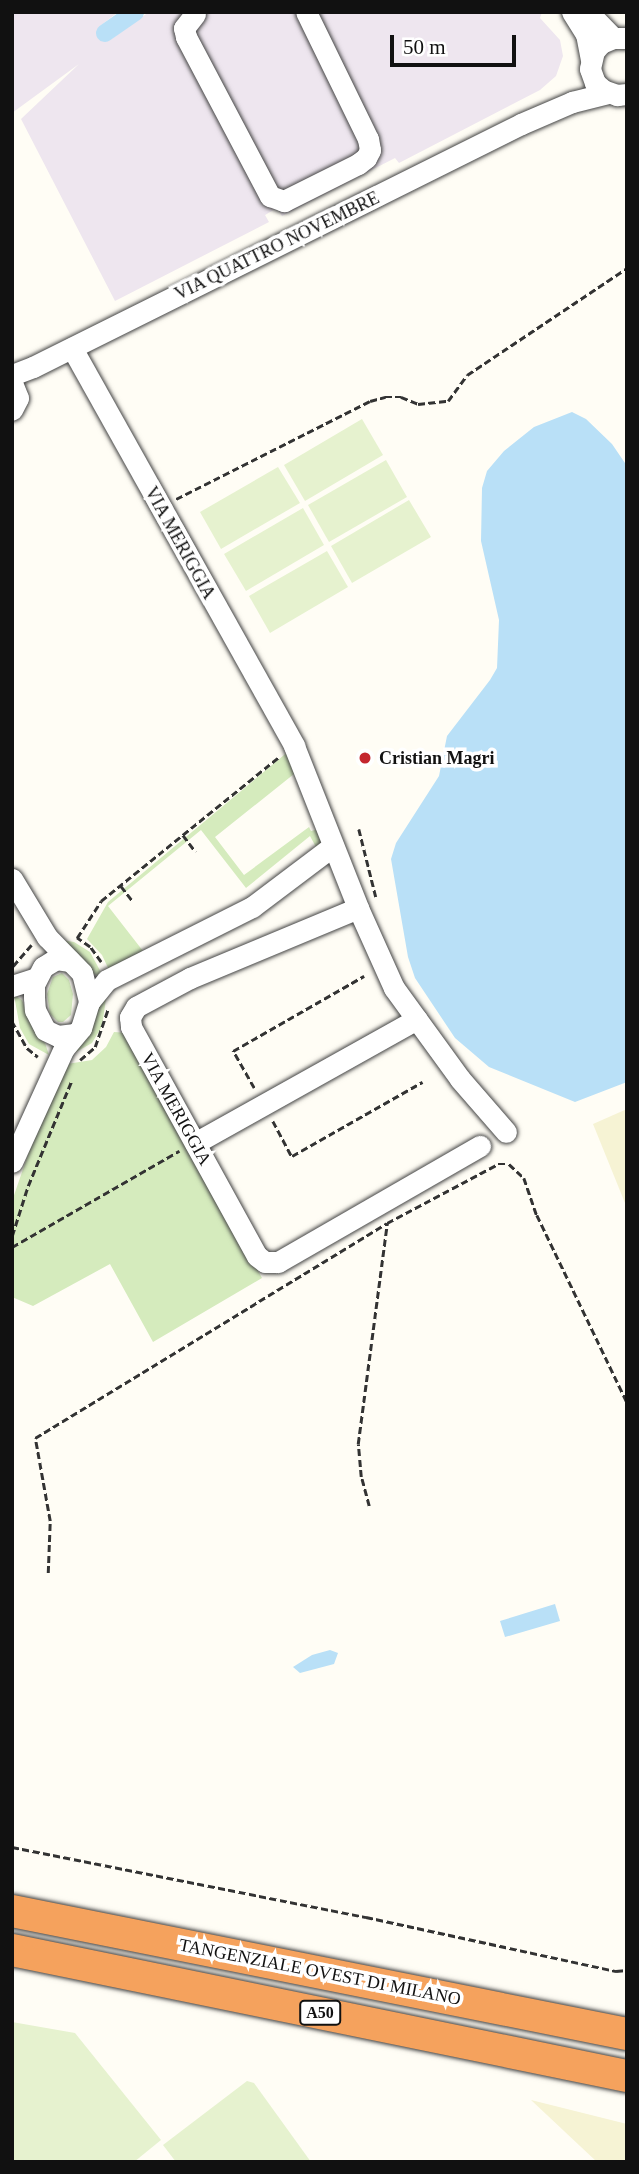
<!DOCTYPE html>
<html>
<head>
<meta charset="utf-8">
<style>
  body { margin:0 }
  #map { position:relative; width:639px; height:2174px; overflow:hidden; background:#fffdf5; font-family:"Times New Roman",serif }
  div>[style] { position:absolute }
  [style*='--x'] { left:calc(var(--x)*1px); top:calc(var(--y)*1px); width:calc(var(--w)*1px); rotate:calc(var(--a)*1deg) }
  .industrial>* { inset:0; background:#eee6ef }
  .farmland>* { inset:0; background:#f6f3d4 }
  .green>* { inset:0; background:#d5ebbd }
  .pitch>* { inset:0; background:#e6f2cf }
  .water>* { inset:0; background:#b9e0f7 }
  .canal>* { height:18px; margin:-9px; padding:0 9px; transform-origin:9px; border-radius:9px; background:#b9e0f7 }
  .path>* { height:2.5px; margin-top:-1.25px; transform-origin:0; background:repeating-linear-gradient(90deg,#333 0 7px,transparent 0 10.5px) }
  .roads { filter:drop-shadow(0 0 2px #444) drop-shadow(0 0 2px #444) }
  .minor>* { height:21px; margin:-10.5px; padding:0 10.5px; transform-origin:10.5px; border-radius:10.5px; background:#fff }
  .highway>* { height:32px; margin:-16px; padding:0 16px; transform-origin:16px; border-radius:16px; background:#f5a25d }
  .dots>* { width:19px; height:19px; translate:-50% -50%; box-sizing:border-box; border:4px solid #fff; border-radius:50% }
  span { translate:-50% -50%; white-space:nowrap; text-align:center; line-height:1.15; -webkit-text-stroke:7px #fff; paint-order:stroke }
  .shield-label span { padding:2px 5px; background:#fff; border:2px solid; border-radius:5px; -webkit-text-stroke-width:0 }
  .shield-label { font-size:16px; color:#111; font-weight:700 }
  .street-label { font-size:18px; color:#111 }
  .poi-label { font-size:18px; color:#111; font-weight:700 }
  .left { translate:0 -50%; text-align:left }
  .frame { position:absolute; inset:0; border:14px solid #111; pointer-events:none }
  .scale { position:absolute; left:390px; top:35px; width:126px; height:32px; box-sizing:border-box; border:4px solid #111; border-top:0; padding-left:9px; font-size:21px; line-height:24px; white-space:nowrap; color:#111; -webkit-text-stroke:5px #fff; paint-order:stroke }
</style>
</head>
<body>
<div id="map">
  <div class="industrial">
    <div style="clip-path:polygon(12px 12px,118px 12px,100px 26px,110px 40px,149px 12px,542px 12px,540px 18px,560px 40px,563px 56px,556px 76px,540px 90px,399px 163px,395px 158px,282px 216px,277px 208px,265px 215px,269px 222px,115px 301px,21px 119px,79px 64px,12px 113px)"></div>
  </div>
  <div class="farmland">
    <div style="clip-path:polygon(627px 1109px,627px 1208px,593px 1124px)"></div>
    <div style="clip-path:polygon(531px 2100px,627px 2124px,627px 2162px,597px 2162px)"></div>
  </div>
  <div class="green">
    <div style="clip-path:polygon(290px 750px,299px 770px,215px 837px,244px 875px,309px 827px,311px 831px,323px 828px,325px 838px,316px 847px,310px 836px,246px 888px,201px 830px,108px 906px,143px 951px,110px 972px,102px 955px,87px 939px,108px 902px)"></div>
    <div style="clip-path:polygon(62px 940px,74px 942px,90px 952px,103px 976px,92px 974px)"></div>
    <div style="clip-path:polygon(62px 973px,69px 980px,73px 994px,71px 1015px,63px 1022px,58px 1022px,50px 1014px,47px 994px,53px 977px)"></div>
    <div style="clip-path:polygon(107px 992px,102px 1026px,92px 1043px,69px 1056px,96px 1006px)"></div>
    <div style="clip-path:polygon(14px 995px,22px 1000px,34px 1030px,45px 1043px,49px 1055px,29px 1044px,20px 1028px)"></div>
    <div style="clip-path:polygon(114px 1032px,128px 1033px,262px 1278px,153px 1342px,110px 1264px,33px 1306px,12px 1297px,12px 1201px,30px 1149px,67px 1064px,92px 1060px,106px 1047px)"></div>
  </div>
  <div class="pitch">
    <div style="clip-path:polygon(362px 419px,383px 455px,305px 501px,284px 465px)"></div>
    <div style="clip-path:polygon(386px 460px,407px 497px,329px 542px,308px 505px)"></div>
    <div style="clip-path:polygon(278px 467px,300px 503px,221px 549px,200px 512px)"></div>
    <div style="clip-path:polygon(409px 500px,431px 537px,352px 583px,331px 546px)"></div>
    <div style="clip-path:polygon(303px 508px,324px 545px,246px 591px,224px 554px)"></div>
    <div style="clip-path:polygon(327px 551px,348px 587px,270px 633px,249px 596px)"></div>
    <div style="clip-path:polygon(12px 2022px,75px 2033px,161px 2140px,134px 2162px,12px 2162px)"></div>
    <div style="clip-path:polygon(247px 2081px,254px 2083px,311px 2162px,176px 2162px,163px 2145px)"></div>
  </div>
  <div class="water">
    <div style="clip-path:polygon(572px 412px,586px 419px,612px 444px,627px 466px,627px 1082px,575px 1102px,489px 1067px,455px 1038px,415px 978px,408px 957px,391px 859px,396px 843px,439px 776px,447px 736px,490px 680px,497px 668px,499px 620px,481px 541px,482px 488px,487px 471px,504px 451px,534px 427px)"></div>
    <div style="clip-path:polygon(555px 1604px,560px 1621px,505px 1637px,500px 1621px)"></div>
    <div style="clip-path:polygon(330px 1650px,338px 1653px,334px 1664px,300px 1673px,293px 1667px,312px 1655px)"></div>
  </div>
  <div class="canal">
    <div style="--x:105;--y:33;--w:37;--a:-35"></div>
  </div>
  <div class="path">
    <div style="--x:176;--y:499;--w:217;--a:-26.8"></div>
    <div style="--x:370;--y:401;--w:16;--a:-15"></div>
    <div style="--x:385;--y:397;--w:16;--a:0"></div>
    <div style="--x:401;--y:397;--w:18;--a:22"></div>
    <div style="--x:418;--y:404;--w:30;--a:-6"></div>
    <div style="--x:448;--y:401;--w:32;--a:-54"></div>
    <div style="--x:467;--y:375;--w:192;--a:-33.8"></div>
    <div style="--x:359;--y:829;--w:70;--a:76"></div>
    <div style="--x:183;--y:835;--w:21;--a:53"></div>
    <div style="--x:121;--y:886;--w:18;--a:52"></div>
    <div style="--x:101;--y:962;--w:19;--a:-126"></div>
    <div style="--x:90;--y:947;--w:16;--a:-145"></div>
    <div style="--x:77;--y:938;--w:44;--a:-57"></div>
    <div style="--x:101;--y:901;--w:229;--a:-39"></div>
    <div style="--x:13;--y:966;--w:28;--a:-49"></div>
    <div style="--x:12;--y:1021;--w:31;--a:61"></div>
    <div style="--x:27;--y:1048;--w:14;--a:39"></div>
    <div style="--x:80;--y:1060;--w:20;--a:-41"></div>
    <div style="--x:95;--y:1047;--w:40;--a:-71.1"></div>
    <div style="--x:254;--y:1088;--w:43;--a:-119.6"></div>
    <div style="--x:233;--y:1051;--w:151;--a:-29.8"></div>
    <div style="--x:273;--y:1121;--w:40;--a:62"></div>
    <div style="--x:292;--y:1156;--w:150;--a:-29.6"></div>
    <div style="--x:12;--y:1236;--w:52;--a:-72.3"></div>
    <div style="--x:28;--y:1186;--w:113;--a:-67.5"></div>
    <div style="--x:12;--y:1247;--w:193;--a:-29.9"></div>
    <div style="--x:369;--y:1506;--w:30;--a:-105"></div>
    <div style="--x:361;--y:1477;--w:33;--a:-95"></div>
    <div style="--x:358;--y:1444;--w:223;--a:-82.5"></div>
    <div style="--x:48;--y:1573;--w:52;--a:-87.8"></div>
    <div style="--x:50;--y:1521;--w:84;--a:-100.2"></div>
    <div style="--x:35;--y:1438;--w:412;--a:-31.4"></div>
    <div style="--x:387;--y:1223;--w:126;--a:-28"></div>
    <div style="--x:498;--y:1164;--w:11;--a:0"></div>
    <div style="--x:509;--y:1164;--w:21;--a:43"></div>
    <div style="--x:524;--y:1178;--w:39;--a:71"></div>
    <div style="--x:537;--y:1215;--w:208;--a:64.3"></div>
    <div style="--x:12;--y:1847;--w:361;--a:11.2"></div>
    <div style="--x:366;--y:1917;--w:256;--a:12.2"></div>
    <div style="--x:616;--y:1971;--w:11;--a:-5"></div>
  </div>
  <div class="roads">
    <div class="minor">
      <div style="--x:572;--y:12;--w:26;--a:58"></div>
      <div style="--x:586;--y:34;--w:26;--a:79"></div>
      <div style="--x:588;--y:12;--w:36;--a:46"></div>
      <div style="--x:195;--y:14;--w:18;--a:128"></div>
      <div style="--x:184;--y:28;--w:9;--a:77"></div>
      <div style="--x:186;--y:37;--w:180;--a:62.2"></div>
      <div style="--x:270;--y:196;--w:15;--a:20"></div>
      <div style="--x:284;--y:201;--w:83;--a:-26.6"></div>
      <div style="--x:358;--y:164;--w:10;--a:-37"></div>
      <div style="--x:366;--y:158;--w:9;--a:-63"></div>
      <div style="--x:370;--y:150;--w:11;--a:-100"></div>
      <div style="--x:368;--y:139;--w:141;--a:-116"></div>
      <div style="--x:627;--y:38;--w:14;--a:180"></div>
      <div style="--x:613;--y:38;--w:13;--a:157"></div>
      <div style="--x:601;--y:43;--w:11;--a:131"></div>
      <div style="--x:594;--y:51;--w:18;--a:103"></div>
      <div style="--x:590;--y:69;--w:15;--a:70"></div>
      <div style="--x:595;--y:83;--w:11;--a:41"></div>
      <div style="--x:603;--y:90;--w:15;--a:20"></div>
      <div style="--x:617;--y:95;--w:10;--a:-6"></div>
      <div style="--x:72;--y:348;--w:456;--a:60.8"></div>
      <div style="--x:294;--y:746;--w:174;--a:68.4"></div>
      <div style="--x:358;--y:908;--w:182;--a:157.4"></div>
      <div style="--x:190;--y:978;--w:61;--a:151.8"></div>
      <div style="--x:136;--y:1007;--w:12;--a:121"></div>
      <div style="--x:130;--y:1017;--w:10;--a:84"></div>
      <div style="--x:131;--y:1027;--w:261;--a:61.2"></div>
      <div style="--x:257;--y:1256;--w:10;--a:37"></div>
      <div style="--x:265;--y:1262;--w:13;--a:0"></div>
      <div style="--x:278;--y:1262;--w:233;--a:-29.9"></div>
      <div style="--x:12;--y:375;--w:22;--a:-21"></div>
      <div style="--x:33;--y:367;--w:545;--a:-26.47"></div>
      <div style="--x:521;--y:124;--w:56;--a:-23.3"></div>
      <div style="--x:572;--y:102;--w:38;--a:-14"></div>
      <div style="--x:12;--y:383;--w:16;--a:68"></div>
      <div style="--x:18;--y:398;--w:13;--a:117"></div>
      <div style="--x:12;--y:879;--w:68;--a:58.9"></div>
      <div style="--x:47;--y:937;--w:50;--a:45.8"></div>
      <div style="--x:82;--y:973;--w:30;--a:76"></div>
      <div style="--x:89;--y:1002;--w:27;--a:107"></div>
      <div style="--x:81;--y:1028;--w:26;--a:130"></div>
      <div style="--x:64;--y:1048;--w:125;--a:114.5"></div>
      <div style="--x:358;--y:908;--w:88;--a:65.8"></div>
      <div style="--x:394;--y:988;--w:112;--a:54"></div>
      <div style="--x:460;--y:1079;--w:70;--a:49"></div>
      <div style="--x:70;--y:961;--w:14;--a:-172"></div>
      <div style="--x:56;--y:959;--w:15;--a:148"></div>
      <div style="--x:43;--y:967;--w:20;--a:117"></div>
      <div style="--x:34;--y:985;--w:12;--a:90"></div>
      <div style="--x:34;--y:997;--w:13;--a:86"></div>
      <div style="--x:35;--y:1010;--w:22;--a:63"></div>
      <div style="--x:45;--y:1030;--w:14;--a:25"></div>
      <div style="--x:58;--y:1036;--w:17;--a:-7"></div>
      <div style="--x:12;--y:986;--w:26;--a:-18"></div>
      <div style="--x:89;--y:1002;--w:28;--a:-51"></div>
      <div style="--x:107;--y:980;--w:162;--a:-26.7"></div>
      <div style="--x:252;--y:907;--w:101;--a:-37"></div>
      <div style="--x:195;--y:1143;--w:254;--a:-29.2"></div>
    </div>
    <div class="highway">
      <div style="--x:12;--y:1911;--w:627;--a:11.31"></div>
      <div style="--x:12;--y:1950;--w:628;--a:11.58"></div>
    </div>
  </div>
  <div class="dots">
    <div style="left:365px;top:758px;background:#c4262e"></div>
  </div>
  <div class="shield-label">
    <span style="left:320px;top:2013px">A50</span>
  </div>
  <div class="street-label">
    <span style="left:277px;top:246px;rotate:-26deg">VIA QUATTRO NOVEMBRE</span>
    <span style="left:180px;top:543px;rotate:61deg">VIA MERIGGIA</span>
    <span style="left:176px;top:1109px;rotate:61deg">VIA MERIGGIA</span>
    <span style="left:320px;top:1972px;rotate:11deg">TANGENZIALE OVEST DI MILANO</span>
  </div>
  <div class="poi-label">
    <span class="left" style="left:379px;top:758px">Cristian Magri</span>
  </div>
  <div class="frame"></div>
  <div class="scale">50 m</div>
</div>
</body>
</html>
